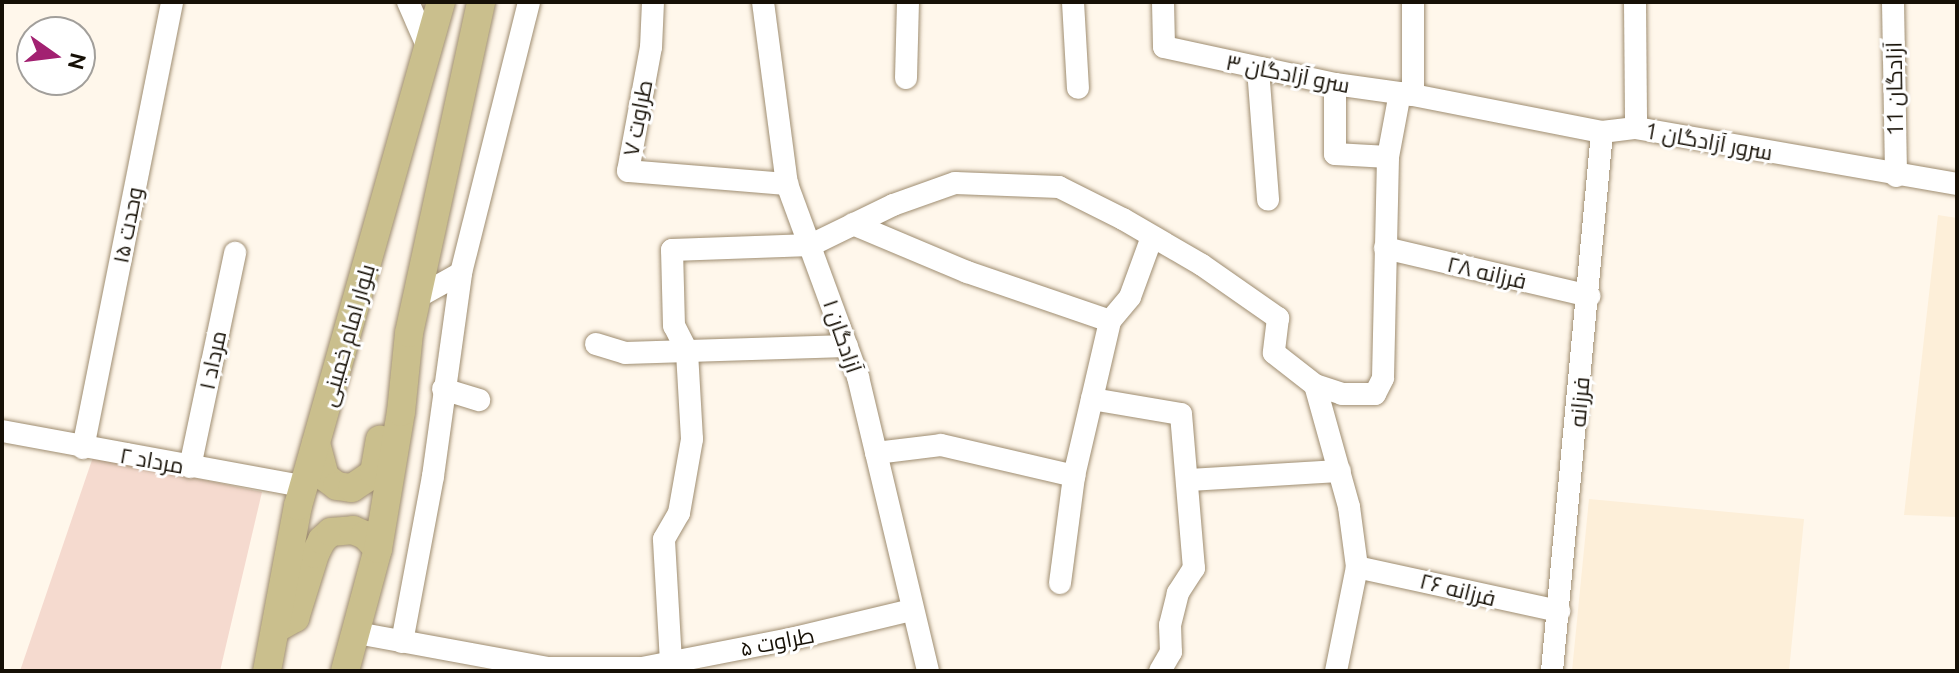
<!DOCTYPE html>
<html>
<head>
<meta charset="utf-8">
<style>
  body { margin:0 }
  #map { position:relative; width:1959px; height:673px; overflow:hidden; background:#fff7eb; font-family:Ubuntu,Cairo,sans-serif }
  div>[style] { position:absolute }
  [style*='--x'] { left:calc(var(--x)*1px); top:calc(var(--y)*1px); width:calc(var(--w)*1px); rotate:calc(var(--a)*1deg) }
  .built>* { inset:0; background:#fdefd9 }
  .green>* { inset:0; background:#f5dacf }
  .roads { filter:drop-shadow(0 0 2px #9f8d71) drop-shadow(0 0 2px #9f8d71) }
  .minor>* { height:22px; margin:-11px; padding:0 11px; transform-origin:11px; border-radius:11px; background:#fff }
  .major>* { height:28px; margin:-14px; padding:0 14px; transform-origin:14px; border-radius:14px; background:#cabf8d }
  span { translate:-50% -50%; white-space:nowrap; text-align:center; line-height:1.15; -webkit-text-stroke:6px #fff; paint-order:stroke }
  .street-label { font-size:22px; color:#161006 }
  .frame { position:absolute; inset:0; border:4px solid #161006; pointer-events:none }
  .north { position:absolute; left:16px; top:16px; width:80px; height:80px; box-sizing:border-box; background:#fff; border:2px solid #a29f9b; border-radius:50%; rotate:104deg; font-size:22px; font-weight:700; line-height:32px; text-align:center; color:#161006 }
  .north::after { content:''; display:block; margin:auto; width:28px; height:36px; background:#a22171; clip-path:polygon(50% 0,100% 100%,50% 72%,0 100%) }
</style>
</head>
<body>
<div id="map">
  <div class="built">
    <div style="clip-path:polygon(1938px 215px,1957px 218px,1957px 517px,1904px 515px)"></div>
    <div style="clip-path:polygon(1589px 499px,1804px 519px,1789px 671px,1572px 671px)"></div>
  </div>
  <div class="green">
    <div style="clip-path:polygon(93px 457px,262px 492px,220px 671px,20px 671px)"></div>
  </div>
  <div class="roads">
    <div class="minor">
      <div style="--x:408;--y:2;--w:50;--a:66.5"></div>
      <div style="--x:653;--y:2;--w:45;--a:92.5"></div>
      <div style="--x:651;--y:47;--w:126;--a:100.5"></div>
      <div style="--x:628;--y:171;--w:160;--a:4.7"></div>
      <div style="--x:763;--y:2;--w:184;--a:82.5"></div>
      <div style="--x:787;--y:184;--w:206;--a:69.8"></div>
      <div style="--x:858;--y:377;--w:302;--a:76.6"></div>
      <div style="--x:1073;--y:2;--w:86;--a:86.7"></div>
      <div style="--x:1163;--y:2;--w:45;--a:88.7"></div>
      <div style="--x:1164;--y:47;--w:175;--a:12.2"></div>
      <div style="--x:1335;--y:84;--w:79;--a:8"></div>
      <div style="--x:1413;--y:95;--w:193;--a:11.1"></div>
      <div style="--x:1602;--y:132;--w:34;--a:-7"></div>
      <div style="--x:1636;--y:128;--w:326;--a:9.9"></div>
      <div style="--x:1413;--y:2;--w:93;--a:90"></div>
      <div style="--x:1635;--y:2;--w:126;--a:89.5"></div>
      <div style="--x:1893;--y:2;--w:174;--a:89"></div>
      <div style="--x:1258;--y:69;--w:131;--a:85.6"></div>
      <div style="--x:906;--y:78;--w:76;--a:-88.5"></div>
      <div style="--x:1335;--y:84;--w:70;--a:90"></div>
      <div style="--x:1335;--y:154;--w:53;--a:3.2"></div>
      <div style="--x:853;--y:224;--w:124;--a:22.8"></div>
      <div style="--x:967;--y:272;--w:151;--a:18.9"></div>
      <div style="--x:1385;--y:248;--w:210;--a:13.2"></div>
      <div style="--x:418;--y:297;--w:49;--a:-29.2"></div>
      <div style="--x:596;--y:344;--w:30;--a:17"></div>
      <div style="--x:625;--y:353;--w:222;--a:-1.8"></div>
      <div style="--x:1315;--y:385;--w:127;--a:74.4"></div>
      <div style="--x:1349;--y:507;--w:61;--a:82.4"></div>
      <div style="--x:1357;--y:567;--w:106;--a:101.4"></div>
      <div style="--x:443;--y:389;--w:38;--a:17"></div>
      <div style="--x:1092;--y:399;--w:90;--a:9.6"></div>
      <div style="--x:1181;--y:414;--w:155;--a:85.2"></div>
      <div style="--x:1194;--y:568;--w:30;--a:123"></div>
      <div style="--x:1178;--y:593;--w:33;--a:104"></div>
      <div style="--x:1170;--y:625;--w:27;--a:88"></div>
      <div style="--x:1171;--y:652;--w:22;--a:120"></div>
      <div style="--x:2;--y:431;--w:306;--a:10.4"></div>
      <div style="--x:83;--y:448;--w:455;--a:-78.7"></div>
      <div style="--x:876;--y:453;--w:65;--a:-7"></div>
      <div style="--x:941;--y:445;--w:137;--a:13.1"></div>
      <div style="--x:1074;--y:476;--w:159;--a:-76.9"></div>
      <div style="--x:1110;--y:321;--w:31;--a:-50"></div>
      <div style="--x:1130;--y:297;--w:64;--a:-69.9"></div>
      <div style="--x:190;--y:467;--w:219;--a:-78.1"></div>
      <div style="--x:1188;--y:480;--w:152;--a:-3.4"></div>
      <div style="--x:1357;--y:567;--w:207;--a:12.3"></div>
      <div style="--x:1060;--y:583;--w:108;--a:-82.5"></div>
      <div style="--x:357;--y:633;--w:193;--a:10.4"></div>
      <div style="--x:547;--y:668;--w:95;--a:0"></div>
      <div style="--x:642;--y:668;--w:156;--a:-11.1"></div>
      <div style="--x:795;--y:638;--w:120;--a:-13.5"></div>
      <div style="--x:402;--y:642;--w:169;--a:-79.4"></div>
      <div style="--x:433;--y:476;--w:205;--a:-82.1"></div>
      <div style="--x:461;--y:273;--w:279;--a:-75.9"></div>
      <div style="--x:671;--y:662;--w:123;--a:-93.3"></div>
      <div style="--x:664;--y:539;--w:30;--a:-60"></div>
      <div style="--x:679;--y:513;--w:75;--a:-80"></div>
      <div style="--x:692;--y:439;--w:88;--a:-93.3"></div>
      <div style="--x:687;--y:351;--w:28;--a:-117"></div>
      <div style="--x:674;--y:326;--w:76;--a:-91.5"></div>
      <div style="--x:672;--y:250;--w:139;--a:-2.1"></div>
      <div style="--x:811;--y:245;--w:91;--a:-26"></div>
      <div style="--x:893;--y:205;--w:66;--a:-19.5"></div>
      <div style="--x:955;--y:183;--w:104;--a:2.2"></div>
      <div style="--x:1059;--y:187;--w:72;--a:26.6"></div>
      <div style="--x:1123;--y:219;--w:91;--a:30.2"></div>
      <div style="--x:1202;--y:265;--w:93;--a:34.9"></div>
      <div style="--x:1278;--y:318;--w:35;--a:97"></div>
      <div style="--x:1274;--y:353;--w:52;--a:38"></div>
      <div style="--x:1315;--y:385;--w:28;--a:18"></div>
      <div style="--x:1342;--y:394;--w:33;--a:0"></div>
      <div style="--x:1375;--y:394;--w:18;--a:-63"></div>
      <div style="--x:1383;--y:378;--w:221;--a:-88.7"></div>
      <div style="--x:1388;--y:157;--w:65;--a:-79.4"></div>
      <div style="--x:1552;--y:671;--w:541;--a:-84.7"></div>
    </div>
    <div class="major">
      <div style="--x:316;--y:443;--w:35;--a:75"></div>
      <div style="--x:325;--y:477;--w:15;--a:37"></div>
      <div style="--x:337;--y:486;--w:15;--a:8"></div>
      <div style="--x:352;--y:488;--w:27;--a:-34"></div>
      <div style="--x:374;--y:473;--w:34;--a:-80"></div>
      <div style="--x:277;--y:628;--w:21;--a:-29"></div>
      <div style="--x:295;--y:618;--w:67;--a:-72.6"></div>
      <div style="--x:315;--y:554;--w:16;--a:-63"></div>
      <div style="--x:322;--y:540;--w:12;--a:-42"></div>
      <div style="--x:331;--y:532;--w:22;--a:-5"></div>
      <div style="--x:353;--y:530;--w:13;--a:23"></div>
      <div style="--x:365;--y:535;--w:19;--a:47"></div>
      <div style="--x:267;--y:671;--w:168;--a:-79.4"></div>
      <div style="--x:298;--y:506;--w:524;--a:-74.16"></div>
      <div style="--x:345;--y:671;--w:126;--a:-74.9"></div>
      <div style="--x:378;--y:549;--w:139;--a:-80.5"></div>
      <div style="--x:401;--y:412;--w:79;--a:-84.2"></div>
      <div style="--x:409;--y:333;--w:339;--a:-77.7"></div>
    </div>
  </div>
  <div class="street-label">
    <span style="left:1288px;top:73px;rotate:11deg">سرو آزادگان ۳</span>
    <span style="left:1894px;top:89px;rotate:-91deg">آزادگان 11</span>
    <span style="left:637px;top:118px;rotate:-79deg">طراوت ۷</span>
    <span style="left:1709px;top:141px;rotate:10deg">سرور آزادگان 1</span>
    <span style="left:127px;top:225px;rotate:-79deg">وحدت ۱۵</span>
    <span style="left:1487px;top:272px;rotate:13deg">فرزانه ۲۸</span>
    <span style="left:347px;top:335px;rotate:-74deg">بلوار امام خمینی</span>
    <span style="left:843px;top:336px;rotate:71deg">آزادگان ۱</span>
    <span style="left:212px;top:360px;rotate:-78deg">مرداد ۱</span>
    <span style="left:1579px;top:402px;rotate:-85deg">فرزانه</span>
    <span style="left:152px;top:460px;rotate:10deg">مرداد ۲</span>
    <span style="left:1458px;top:589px;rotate:14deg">فرزانه ۲۶</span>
    <span style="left:777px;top:641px;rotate:-11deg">طراوت ۵</span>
  </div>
  <div class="frame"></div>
  <div class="north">N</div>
</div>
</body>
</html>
